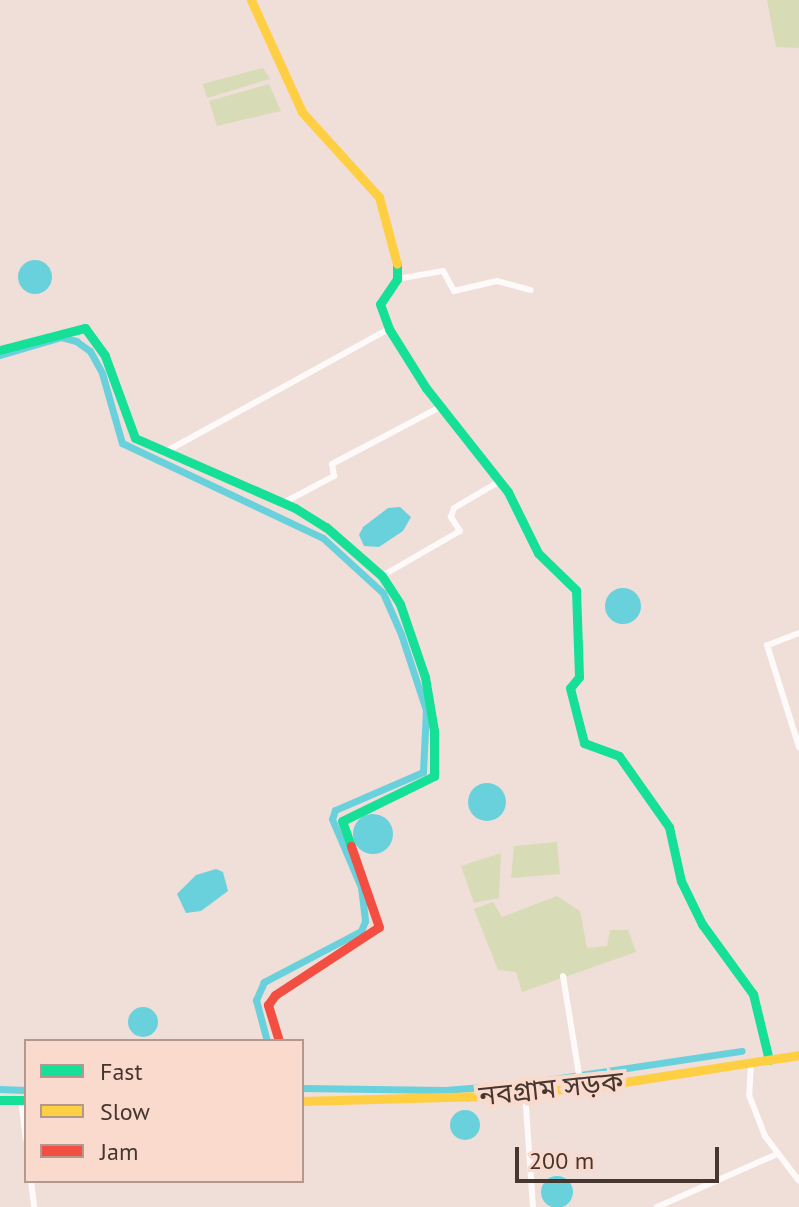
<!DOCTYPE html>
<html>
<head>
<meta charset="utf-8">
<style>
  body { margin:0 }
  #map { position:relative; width:799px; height:1207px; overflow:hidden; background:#f0ded8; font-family:"PT Sans","Noto Sans Bengali",sans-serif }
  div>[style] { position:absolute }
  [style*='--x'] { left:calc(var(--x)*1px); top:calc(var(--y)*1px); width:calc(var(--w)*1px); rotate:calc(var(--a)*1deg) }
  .green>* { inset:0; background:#d7dcb7 }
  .water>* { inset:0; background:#69d1dc }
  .round { border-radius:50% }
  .canal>* { height:7px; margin:-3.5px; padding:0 3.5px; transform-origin:3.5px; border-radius:3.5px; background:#69d1dc }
  .street>* { height:6px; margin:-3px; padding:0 3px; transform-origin:3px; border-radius:3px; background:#fdfaf9 }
  .fast>* { height:9px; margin:-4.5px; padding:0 4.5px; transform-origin:4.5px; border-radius:4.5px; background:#16e098 }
  .slow>* { height:9px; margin:-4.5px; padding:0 4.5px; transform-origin:4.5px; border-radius:4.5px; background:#ffcf43 }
  .jam>* { height:9px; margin:-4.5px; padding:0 4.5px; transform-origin:4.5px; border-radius:4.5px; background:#f24e42 }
  span { translate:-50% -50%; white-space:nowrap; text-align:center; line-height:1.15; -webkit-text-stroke:8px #fadacd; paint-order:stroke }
  .street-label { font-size:28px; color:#453630 }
  .legend { position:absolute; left:24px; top:1039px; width:280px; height:144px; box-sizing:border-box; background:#fadacd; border:2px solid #b2988e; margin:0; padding:10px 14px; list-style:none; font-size:24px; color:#453630 }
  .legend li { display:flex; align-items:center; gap:16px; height:40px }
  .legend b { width:40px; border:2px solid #b2988e }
  .scale { position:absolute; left:515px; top:1147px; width:204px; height:36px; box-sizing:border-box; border:4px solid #453630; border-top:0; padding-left:10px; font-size:24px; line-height:28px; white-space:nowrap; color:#453630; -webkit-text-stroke:6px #fadacd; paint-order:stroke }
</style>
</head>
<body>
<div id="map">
  <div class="green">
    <div style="clip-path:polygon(767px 0,799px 0,799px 48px,776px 47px)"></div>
    <div style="clip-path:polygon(263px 68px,270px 79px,207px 98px,203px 84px)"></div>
    <div style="clip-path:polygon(269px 84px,281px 111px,217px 126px,209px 101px)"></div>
    <div style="clip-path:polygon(557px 842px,560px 874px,511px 878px,514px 846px)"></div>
    <div style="clip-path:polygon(501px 853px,499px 898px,474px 903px,461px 866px)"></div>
    <div style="clip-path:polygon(557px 896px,580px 911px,587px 948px,607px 946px,610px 930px,628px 930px,636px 952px,522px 992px,516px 972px,498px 970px,474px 909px,493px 902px,502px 917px)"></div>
  </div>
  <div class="water">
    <div class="round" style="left:18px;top:260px;width:34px;height:34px"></div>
    <div style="clip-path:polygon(400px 507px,411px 517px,403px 531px,379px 547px,364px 546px,359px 535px,363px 527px,388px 508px)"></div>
    <div class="round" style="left:605px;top:588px;width:36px;height:36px"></div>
    <div class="round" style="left:468px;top:783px;width:38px;height:38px"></div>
    <div class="round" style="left:353px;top:814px;width:40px;height:40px"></div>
    <div style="clip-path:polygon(216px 869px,223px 872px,228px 891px,201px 911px,186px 913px,177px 894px,196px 875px)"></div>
    <div class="round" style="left:128px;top:1007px;width:30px;height:30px"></div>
    <div class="round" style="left:450px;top:1110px;width:30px;height:30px"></div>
    <div class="round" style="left:541px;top:1176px;width:32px;height:32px"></div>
  </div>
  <div class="canal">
    <div style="--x:0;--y:355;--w:64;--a:-16.4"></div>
    <div style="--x:61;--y:337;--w:16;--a:15"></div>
    <div style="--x:76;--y:341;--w:17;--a:36"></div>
    <div style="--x:90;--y:351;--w:25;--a:61"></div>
    <div style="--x:102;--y:373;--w:73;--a:74.1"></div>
    <div style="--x:122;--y:443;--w:222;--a:25.3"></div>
    <div style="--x:323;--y:538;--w:81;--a:42.5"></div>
    <div style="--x:383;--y:593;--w:45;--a:66.3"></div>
    <div style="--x:401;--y:634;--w:80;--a:71.8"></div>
    <div style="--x:426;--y:710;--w:62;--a:92.8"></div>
    <div style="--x:423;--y:772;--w:96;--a:156.6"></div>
    <div style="--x:335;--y:810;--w:9;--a:108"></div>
    <div style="--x:332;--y:819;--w:74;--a:66.9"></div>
    <div style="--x:361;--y:887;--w:34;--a:83"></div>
    <div style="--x:365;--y:921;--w:11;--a:112"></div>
    <div style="--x:361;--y:931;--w:110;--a:152.3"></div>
    <div style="--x:264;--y:982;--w:20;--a:114"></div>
    <div style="--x:256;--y:1000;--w:42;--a:75"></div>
    <div style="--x:302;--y:1088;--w:143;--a:0.8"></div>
    <div style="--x:445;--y:1090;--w:75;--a:-4.6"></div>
    <div style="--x:520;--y:1084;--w:224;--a:-8.5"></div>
    <div style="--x:0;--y:1089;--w:26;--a:2"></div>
  </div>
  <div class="street">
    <div style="--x:397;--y:279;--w:47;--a:-9.9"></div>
    <div style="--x:443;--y:271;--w:23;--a:61"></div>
    <div style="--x:454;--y:291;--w:44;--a:-13.1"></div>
    <div style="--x:497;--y:281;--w:35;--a:15"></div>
    <div style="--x:165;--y:452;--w:256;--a:-28.8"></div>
    <div style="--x:283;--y:503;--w:58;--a:-27.9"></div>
    <div style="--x:334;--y:476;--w:12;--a:-99"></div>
    <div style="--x:332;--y:464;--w:122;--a:-27.8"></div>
    <div style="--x:382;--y:576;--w:90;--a:-30"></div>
    <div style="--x:460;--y:531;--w:17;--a:-123"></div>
    <div style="--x:451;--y:517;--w:9;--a:-72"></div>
    <div style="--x:454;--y:508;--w:53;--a:-30.4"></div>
    <div style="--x:799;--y:633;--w:34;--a:159"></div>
    <div style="--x:767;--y:645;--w:107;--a:72.6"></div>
    <div style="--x:563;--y:976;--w:112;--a:80.8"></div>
    <div style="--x:751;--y:1062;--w:33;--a:93"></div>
    <div style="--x:749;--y:1095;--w:44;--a:68.7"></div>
    <div style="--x:765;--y:1136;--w:56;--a:52.9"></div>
    <div style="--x:525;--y:1093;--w:114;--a:86"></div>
    <div style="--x:21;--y:1100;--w:39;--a:83"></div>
    <div style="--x:31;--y:1181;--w:26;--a:83"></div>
    <div style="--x:657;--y:1207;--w:131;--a:-23.8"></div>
  </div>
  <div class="fast">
    <div style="--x:397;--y:264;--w:15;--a:90"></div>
    <div style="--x:397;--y:279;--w:30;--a:124"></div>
    <div style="--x:380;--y:304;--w:27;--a:70"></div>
    <div style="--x:389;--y:329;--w:70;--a:57.9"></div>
    <div style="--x:426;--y:388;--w:132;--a:51.7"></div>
    <div style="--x:508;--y:492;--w:68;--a:63.8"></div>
    <div style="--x:538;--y:553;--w:53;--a:44.2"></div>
    <div style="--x:576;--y:590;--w:87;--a:88"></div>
    <div style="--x:579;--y:677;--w:14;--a:129"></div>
    <div style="--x:570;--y:688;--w:57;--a:75.7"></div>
    <div style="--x:584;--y:743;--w:37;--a:20"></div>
    <div style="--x:619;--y:756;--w:87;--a:54.8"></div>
    <div style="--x:669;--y:827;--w:55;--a:77.5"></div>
    <div style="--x:681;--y:881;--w:48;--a:64"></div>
    <div style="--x:702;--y:924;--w:87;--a:53.9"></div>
    <div style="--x:753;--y:994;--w:68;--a:76.4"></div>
    <div style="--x:0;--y:350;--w:88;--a:-14.5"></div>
    <div style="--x:85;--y:328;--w:34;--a:54"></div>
    <div style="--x:105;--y:356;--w:87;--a:69.9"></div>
    <div style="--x:135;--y:438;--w:175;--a:23.6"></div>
    <div style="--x:295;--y:508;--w:36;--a:32"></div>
    <div style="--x:326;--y:527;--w:74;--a:41.2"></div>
    <div style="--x:382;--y:576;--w:33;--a:57"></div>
    <div style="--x:400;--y:604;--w:77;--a:71.1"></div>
    <div style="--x:425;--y:677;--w:55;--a:80.5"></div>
    <div style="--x:434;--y:731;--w:45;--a:90"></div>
    <div style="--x:434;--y:776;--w:102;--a:153.9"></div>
    <div style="--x:342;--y:821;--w:27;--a:70"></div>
    <div style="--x:0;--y:1100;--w:26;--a:0"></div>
  </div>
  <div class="slow">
    <div style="--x:251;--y:0;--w:123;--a:65.5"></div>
    <div style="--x:302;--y:112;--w:115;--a:47.8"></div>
    <div style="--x:379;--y:197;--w:69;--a:75"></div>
    <div style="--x:302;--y:1101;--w:182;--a:-1.6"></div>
    <div style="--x:484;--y:1096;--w:115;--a:-5"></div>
    <div style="--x:599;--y:1086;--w:202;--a:-8.8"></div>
  </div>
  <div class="jam">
    <div style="--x:279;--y:1041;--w:38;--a:-107"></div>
    <div style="--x:268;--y:1005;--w:12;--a:-55"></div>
    <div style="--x:275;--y:995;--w:124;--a:-33.2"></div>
    <div style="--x:379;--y:927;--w:86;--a:-109.1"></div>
  </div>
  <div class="street-label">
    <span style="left:551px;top:1088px;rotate:-6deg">নবগ্রাম সড়ক</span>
  </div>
  <ul class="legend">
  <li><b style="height:10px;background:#16e098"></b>Fast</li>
  <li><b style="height:10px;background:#ffcf43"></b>Slow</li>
  <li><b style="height:10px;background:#f24e42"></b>Jam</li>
  </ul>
  <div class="scale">200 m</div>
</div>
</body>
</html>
